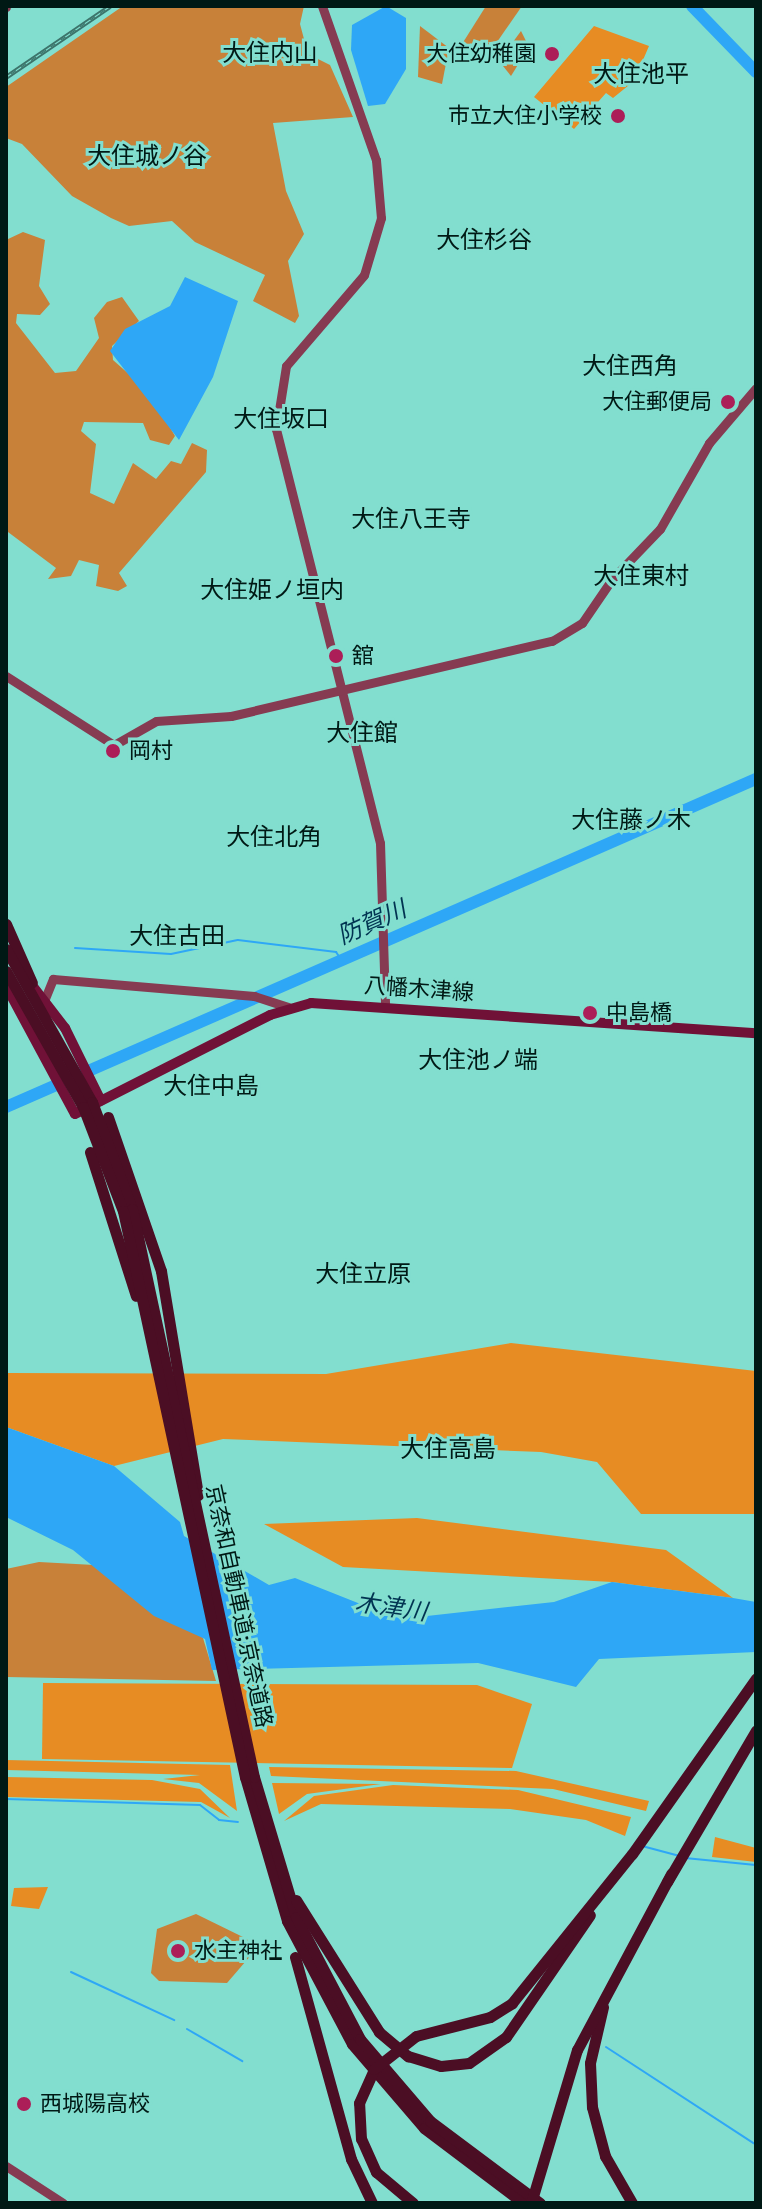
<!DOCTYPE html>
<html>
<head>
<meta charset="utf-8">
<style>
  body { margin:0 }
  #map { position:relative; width:762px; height:2209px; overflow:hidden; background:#82decf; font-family:Signika,"Noto Sans JP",sans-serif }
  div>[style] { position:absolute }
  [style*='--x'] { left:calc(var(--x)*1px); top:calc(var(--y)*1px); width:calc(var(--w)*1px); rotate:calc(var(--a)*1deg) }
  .green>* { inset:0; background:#e78c23 }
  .forest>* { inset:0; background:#c88139 }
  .water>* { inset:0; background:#2ea7f6 }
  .stream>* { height:2px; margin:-1px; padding:0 1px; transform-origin:1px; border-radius:1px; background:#2ea7f6 }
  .river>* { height:12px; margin:-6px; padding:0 6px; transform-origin:6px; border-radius:6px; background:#2ea7f6 }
  .secondary>* { height:9px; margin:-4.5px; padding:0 4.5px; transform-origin:4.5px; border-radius:4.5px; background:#863b52 }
  .primary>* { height:10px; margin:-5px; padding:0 5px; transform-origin:5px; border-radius:5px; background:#701137 }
  .highway>* { height:11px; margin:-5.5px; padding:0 5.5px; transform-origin:5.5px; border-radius:5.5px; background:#4b0e24 }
  .rail>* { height:5px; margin-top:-2.5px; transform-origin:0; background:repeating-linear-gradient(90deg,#82decf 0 6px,#3c746b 0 12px); box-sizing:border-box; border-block:2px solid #3c746b }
  .highway-bridge>* { height:11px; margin:-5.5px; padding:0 5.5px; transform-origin:5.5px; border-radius:5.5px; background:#4b0e24 }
  .dots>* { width:22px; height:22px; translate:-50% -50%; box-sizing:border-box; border:4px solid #82decf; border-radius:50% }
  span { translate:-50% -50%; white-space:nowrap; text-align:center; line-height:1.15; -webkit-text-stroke:6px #82decf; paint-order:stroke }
  .poi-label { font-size:22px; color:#001915 }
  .right { translate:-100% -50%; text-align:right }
  .left { translate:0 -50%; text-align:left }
  .street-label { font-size:22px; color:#001915 }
  .neighbourhood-label { font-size:24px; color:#001915 }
  .water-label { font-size:24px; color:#013351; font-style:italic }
  .frame { position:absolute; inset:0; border:8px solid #001915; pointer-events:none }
</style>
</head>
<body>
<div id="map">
  <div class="green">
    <div style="clip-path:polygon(594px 26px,649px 46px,634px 81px,613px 98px,606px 93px,574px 129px,534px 97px)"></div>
    <div style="clip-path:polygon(511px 1343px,756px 1371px,756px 1514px,641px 1514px,597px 1462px,541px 1452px,223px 1439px,114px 1466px,6px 1427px,6px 1373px,326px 1374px)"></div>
    <div style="clip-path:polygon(417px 1518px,666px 1550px,733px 1598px,612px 1582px,343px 1567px,264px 1524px)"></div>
    <div style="clip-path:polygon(43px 1683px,477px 1685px,532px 1704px,512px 1768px,42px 1759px)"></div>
    <div style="clip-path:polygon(6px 1760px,230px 1765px,237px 1811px,199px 1783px,163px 1779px,200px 1775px,6px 1770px)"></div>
    <div style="clip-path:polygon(269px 1767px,516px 1771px,649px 1801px,646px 1811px,553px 1789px,271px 1776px)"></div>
    <div style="clip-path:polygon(6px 1777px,152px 1780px,200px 1789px,230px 1818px,201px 1802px,6px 1797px)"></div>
    <div style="clip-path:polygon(272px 1783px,381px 1784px,307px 1794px,279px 1814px)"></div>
    <div style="clip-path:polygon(393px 1785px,518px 1790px,631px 1817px,625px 1836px,586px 1820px,510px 1809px,321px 1804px,284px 1821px,314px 1796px)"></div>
    <div style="clip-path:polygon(715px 1837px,756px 1848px,756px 1862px,712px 1857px)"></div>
    <div style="clip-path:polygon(48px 1887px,39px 1909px,11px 1906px,14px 1888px)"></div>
  </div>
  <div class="forest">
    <div style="clip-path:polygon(123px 6px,304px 6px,300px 24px,308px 54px,330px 65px,353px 117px,273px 123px,286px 191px,304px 234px,288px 261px,299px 316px,295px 323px,253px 301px,265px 275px,195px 242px,172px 221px,129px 226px,111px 218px,72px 196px,22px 144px,6px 138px,6px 87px)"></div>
    <div style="clip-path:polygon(486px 6px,522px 6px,486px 58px,462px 44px)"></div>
    <div style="clip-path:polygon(420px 26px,449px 48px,442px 84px,418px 77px)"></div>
    <div style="clip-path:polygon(521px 31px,529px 47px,511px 76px,499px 61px)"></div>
    <div style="clip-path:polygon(23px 232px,45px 240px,39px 286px,50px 304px,40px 315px,17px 314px,16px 323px,55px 373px,76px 371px,99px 338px,94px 318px,107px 302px,122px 297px,139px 321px,112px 346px,113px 360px,149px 392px,175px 436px,169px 445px,150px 440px,143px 423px,84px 422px,81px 431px,96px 444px,90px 493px,114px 504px,133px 463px,156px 479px,171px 461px,181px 464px,192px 443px,207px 450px,206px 472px,119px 573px,127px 586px,118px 591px,96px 586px,99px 565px,79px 560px,71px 576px,48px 579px,56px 568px,8px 532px,6px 240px)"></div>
    <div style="clip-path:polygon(39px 1562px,94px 1565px,203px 1638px,216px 1681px,6px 1677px,6px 1569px)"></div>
    <div style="clip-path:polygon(196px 1914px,247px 1939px,252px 1954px,227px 1983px,159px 1981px,151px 1973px,157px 1929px)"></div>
  </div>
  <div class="water">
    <div style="clip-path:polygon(386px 6px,406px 18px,406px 69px,385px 104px,368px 106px,351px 50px,352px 25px)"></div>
    <div style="clip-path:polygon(185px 277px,238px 301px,213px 377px,179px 440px,110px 351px,125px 329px,170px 306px)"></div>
    <div style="clip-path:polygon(6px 1427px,114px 1466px,180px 1522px,184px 1536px,269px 1585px,295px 1578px,363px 1605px,427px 1616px,554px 1602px,612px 1582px,733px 1598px,756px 1602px,756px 1652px,599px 1659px,576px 1687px,478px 1663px,212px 1670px,205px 1639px,154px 1616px,73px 1550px,6px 1517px)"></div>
  </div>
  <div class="stream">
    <div style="--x:75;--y:948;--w:96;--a:3.6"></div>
    <div style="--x:171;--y:954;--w:68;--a:-11.8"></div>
    <div style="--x:238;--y:940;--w:99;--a:7"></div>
    <div style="--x:336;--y:952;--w:11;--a:56"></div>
    <div style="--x:6;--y:1799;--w:194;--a:1.8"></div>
    <div style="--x:200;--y:1805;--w:24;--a:38"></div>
    <div style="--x:219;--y:1820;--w:19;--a:6"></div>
    <div style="--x:642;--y:1846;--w:38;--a:15"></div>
    <div style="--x:685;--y:1858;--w:71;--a:5.6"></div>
    <div style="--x:71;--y:1972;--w:114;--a:25"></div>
    <div style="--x:187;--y:2029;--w:64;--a:30.2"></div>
    <div style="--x:606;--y:2047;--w:176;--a:33.1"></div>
  </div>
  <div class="river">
    <div style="--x:692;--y:6;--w:92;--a:45.9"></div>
    <div style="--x:6;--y:1107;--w:819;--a:-23.62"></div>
  </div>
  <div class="secondary">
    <div style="--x:322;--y:6;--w:163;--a:70.7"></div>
    <div style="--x:376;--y:160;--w:58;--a:85.1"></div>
    <div style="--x:381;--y:218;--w:59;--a:106.6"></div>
    <div style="--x:364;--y:275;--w:120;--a:130.6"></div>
    <div style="--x:286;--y:366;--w:64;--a:99"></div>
    <div style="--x:276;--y:429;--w:427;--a:75.9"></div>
    <div style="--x:380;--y:843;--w:163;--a:88.2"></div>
    <div style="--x:6;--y:7;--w:1;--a:-90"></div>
    <div style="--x:6;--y:676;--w:128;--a:32.6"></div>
    <div style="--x:114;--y:745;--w:48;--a:-29.7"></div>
    <div style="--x:156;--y:721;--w:75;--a:-3.8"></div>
    <div style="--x:231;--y:716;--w:330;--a:-13.2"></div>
    <div style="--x:552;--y:641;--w:35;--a:-31"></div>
    <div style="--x:582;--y:623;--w:53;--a:-55.7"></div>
    <div style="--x:612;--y:579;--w:69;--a:-46.2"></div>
    <div style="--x:660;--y:529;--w:99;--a:-60.3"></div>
    <div style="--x:709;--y:443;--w:72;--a:-49.5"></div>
    <div style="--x:44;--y:1001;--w:24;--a:-68"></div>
    <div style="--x:53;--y:979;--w:202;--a:4.8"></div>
    <div style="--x:254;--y:996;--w:36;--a:18"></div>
    <div style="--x:6;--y:2166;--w:68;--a:33"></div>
  </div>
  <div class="primary">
    <div style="--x:28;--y:980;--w:61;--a:52.4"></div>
    <div style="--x:65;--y:1028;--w:81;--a:63.7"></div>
    <div style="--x:6;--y:986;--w:145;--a:61.7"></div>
    <div style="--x:75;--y:1114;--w:219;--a:-26.9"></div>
    <div style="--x:270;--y:1015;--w:43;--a:-16.3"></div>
    <div style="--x:311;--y:1003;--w:446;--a:3.9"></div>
  </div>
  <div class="highway">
    <div style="--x:6;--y:924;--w:64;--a:66.2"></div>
    <div style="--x:108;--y:1117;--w:163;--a:71"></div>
    <div style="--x:161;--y:1271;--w:227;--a:80.6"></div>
    <div style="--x:90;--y:1152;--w:151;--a:72.3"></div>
    <div style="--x:245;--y:1777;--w:150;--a:73.7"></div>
    <div style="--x:287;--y:1921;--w:139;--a:62.1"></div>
    <div style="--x:352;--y:2044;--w:111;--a:49.4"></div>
    <div style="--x:424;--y:2128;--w:124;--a:37.1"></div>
    <div style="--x:254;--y:1777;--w:146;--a:73.3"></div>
    <div style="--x:296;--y:1917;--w:138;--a:62.3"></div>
    <div style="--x:360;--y:2039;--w:108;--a:49.5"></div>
    <div style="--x:430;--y:2121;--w:137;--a:36.7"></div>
    <div style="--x:632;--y:1854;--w:215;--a:-54.8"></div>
    <div style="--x:667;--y:1882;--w:176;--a:-59.6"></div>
    <div style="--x:296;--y:1900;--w:156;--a:57.8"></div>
    <div style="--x:379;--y:2032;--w:38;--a:40"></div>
    <div style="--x:408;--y:2056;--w:34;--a:17"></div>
    <div style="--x:441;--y:2066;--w:28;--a:-6"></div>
    <div style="--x:469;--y:2063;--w:45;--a:-35.1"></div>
    <div style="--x:506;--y:2037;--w:148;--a:-55.5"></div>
    <div style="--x:295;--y:1957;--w:210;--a:74.5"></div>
    <div style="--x:351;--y:2159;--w:49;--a:64.5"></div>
    <div style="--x:603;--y:2007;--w:57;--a:103.1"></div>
    <div style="--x:590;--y:2063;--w:44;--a:87.4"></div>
    <div style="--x:592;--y:2107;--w:51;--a:75.1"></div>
    <div style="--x:605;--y:2156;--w:54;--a:60.1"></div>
  </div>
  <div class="rail">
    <div style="--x:6;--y:77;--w:126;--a:-34.3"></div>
  </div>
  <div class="highway-bridge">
    <div style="--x:6;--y:949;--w:176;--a:60.7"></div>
    <div style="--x:92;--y:1102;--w:114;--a:69.5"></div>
    <div style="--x:132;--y:1209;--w:581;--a:77.88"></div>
    <div style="--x:6;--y:971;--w:156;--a:60.5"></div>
    <div style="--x:83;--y:1107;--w:111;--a:69"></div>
    <div style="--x:123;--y:1211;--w:579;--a:77.84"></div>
    <div style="--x:413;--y:2203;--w:48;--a:-140"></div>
    <div style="--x:376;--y:2172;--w:36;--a:-114"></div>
    <div style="--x:361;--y:2139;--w:36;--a:-93"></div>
    <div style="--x:359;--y:2103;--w:37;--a:-66"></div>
    <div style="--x:374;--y:2069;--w:53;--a:-38.2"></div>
    <div style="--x:416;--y:2036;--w:76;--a:-14.4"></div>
    <div style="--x:490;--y:2017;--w:26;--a:-32"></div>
    <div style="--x:512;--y:2003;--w:191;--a:-51.2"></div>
    <div style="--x:531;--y:2203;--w:160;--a:-73.3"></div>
    <div style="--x:577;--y:2050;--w:200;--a:-61.9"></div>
  </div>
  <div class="dots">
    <div style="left:552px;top:54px;background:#ac1e58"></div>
    <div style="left:618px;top:116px;background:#ac1e58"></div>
    <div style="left:728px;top:402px;background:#ac1e58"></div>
    <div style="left:336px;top:656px;background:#ac1e58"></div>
    <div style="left:113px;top:751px;background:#ac1e58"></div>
    <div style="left:590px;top:1013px;background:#ac1e58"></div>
    <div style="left:178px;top:1951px;background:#ac1e58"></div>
    <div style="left:24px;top:2104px;background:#ac1e58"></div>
  </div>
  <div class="poi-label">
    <span class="right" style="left:536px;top:54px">大住幼稚園</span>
    <span class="right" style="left:602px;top:116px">市立大住小学校</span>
    <span class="right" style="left:712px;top:402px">大住郵便局</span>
    <span class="left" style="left:352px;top:656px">舘</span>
    <span class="left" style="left:129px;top:751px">岡村</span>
    <span class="left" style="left:606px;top:1013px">中島橋</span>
    <span class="left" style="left:194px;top:1951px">水主神社</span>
    <span class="left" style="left:40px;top:2104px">西城陽高校</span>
  </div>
  <div class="street-label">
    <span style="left:419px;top:989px;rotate:4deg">八幡木津線</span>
    <span style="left:239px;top:1606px;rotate:78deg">京奈和自動車道;京奈道路</span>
  </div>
  <div class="neighbourhood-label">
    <span style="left:270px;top:54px">大住内山</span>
    <span style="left:641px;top:75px">大住池平</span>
    <span style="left:147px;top:157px">大住城ノ谷</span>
    <span style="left:484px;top:241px">大住杉谷</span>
    <span style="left:630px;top:367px">大住西角</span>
    <span style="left:281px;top:420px">大住坂口</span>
    <span style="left:411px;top:520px">大住八王寺</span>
    <span style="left:641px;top:577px">大住東村</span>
    <span style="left:272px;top:591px">大住姫ノ垣内</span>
    <span style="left:362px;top:734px">大住館</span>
    <span style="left:631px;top:821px">大住藤ノ木</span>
    <span style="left:274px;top:838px">大住北角</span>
    <span style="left:177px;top:937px">大住古田</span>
    <span style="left:478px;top:1061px">大住池ノ端</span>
    <span style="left:211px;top:1087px">大住中島</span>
    <span style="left:363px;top:1275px">大住立原</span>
    <span style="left:448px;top:1450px">大住高島</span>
  </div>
  <div class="water-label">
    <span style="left:372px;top:923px;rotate:-24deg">防賀川</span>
    <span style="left:391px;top:1608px;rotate:8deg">木津川</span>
  </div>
  <div class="frame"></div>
</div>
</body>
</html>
